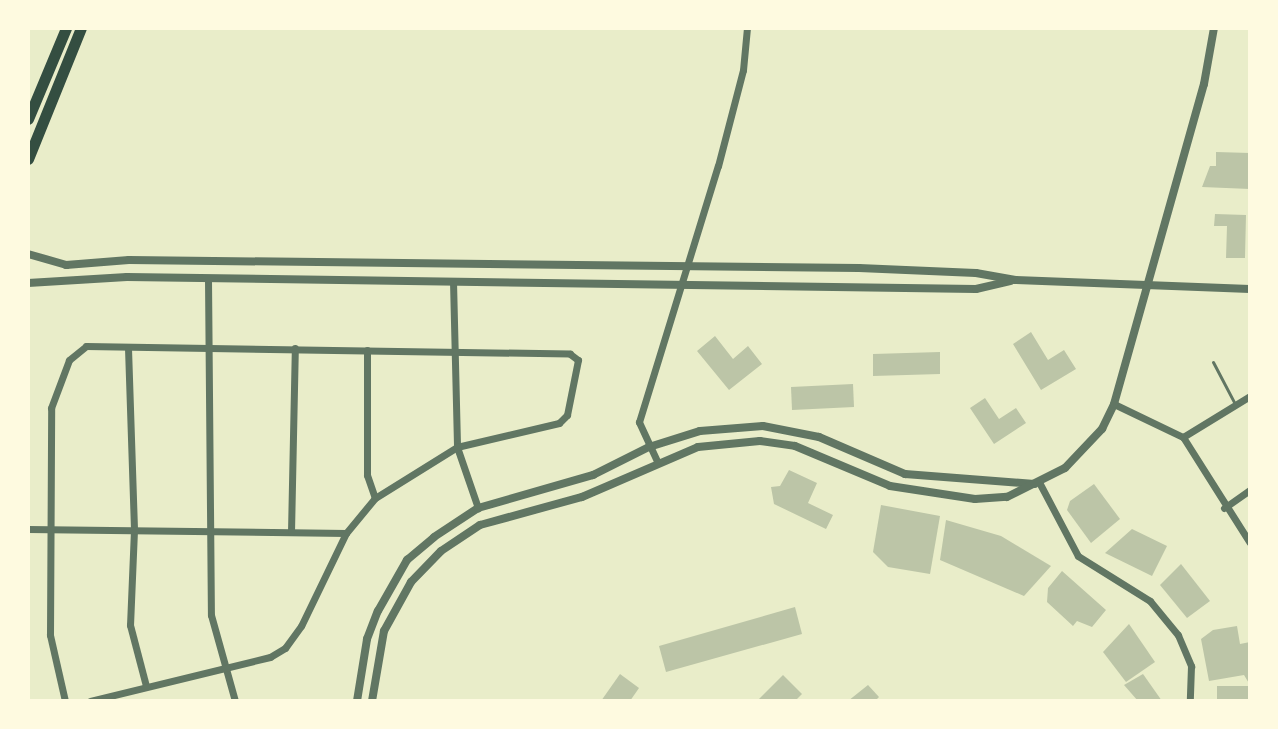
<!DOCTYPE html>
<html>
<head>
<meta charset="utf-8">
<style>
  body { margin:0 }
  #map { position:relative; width:1278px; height:729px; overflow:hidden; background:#e9edc9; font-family:Signika,sans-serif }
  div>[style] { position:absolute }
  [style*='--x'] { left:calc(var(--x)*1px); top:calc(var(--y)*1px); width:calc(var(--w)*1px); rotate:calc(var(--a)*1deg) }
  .building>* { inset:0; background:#bcc5a7 }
  .service>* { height:3px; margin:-1.5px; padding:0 1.5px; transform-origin:1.5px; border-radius:1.5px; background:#617663 }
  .minor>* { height:7px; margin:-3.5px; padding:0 3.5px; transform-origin:3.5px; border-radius:3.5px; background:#617663 }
  .tertiary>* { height:8px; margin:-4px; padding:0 4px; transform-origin:4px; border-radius:4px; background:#617663 }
  .primary>* { height:11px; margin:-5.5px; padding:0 5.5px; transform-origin:5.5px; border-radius:5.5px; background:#344e41 }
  span { translate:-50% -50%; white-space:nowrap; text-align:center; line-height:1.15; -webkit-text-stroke:7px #fefae0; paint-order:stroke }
  .frame { position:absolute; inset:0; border:30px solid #fefae0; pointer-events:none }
</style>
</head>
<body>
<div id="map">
  <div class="building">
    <div style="clip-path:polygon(1216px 152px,1250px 153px,1250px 189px,1202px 187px,1210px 166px,1216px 166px)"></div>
    <div style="clip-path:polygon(1215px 214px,1246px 215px,1245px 258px,1226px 258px,1227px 226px,1214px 226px)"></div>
    <div style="clip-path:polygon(1031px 332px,1048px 360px,1064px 350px,1076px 369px,1041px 390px,1013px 344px)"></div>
    <div style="clip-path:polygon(715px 336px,733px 359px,748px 346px,762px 364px,729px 390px,697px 351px)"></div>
    <div style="clip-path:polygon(940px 352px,940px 374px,873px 376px,873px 354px)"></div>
    <div style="clip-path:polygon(853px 384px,854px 407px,792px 410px,791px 387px)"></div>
    <div style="clip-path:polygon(985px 398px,999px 419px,1016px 408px,1026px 423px,994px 444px,970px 408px)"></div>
    <div style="clip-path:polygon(789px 470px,817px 483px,808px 503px,833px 515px,826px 529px,774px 504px,771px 487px,780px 486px)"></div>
    <div style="clip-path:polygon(1094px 484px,1120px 519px,1091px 543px,1067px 510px,1070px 501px)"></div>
    <div style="clip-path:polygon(881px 505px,940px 516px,930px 574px,888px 567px,873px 552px)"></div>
    <div style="clip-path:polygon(946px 520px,1001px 536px,1051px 566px,1024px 596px,940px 560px)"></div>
    <div style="clip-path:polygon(1132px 529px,1167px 546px,1152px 576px,1105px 553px)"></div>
    <div style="clip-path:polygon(1181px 564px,1210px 601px,1187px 618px,1160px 585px)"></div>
    <div style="clip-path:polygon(1062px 571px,1106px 610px,1092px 627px,1077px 621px,1073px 626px,1047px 602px,1048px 588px)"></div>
    <div style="clip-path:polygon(795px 607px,802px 634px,666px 672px,659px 646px)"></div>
    <div style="clip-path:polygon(1129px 624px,1155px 662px,1126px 682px,1103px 652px)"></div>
    <div style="clip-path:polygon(1237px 626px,1240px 644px,1250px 642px,1250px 685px,1244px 675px,1209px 681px,1201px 639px,1213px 630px)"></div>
    <div style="clip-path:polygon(620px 674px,639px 688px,630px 701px,601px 701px)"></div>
    <div style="clip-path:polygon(1143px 674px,1162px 701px,1138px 701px,1124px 685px)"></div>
    <div style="clip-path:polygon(783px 675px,802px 694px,795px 701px,757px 701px)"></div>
    <div style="clip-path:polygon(868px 685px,879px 697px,875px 701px,848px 701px)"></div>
    <div style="clip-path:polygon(1217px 686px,1250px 686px,1250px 701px,1217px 701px)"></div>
  </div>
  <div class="service">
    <div style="--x:1213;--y:362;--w:45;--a:62.3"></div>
  </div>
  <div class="minor">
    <div style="--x:208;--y:279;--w:336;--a:89.5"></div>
    <div style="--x:211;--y:615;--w:89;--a:74.4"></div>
    <div style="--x:453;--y:281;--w:166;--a:88.6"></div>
    <div style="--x:457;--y:447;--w:65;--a:71"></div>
    <div style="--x:128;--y:348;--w:182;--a:88.1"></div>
    <div style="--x:134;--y:530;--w:95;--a:92.4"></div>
    <div style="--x:130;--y:625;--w:63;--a:75.3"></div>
    <div style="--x:367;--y:350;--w:125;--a:90"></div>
    <div style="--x:367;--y:475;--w:24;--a:71"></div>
    <div style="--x:1114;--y:404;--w:76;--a:25.6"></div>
    <div style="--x:1183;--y:437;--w:125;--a:57.7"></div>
    <div style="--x:1183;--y:437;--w:79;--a:-31.5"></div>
    <div style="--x:657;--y:461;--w:43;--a:-114.8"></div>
    <div style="--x:639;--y:422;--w:268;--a:-72.9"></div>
    <div style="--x:718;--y:166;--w:99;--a:-75.4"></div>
    <div style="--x:743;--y:70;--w:42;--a:-84.6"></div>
    <div style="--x:1040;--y:484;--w:81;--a:62.2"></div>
    <div style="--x:1078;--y:556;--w:85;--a:32"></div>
    <div style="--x:1150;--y:601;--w:44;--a:50.5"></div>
    <div style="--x:1178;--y:635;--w:34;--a:67"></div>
    <div style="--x:1191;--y:666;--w:35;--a:92"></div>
    <div style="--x:1224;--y:508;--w:32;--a:-35"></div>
    <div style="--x:28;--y:529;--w:318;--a:0.7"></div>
    <div style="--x:291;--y:532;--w:184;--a:-88.8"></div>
    <div style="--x:65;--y:701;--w:68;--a:-102.8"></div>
    <div style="--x:50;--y:635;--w:227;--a:-89.7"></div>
    <div style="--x:51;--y:408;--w:51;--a:-69.4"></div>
    <div style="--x:69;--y:360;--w:22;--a:-39"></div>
    <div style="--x:86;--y:346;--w:484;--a:0.9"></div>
    <div style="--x:570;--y:354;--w:10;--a:37"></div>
    <div style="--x:578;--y:360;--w:56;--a:101.3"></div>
    <div style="--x:567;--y:415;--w:11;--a:135"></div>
    <div style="--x:559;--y:423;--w:105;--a:166.8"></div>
    <div style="--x:457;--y:447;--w:97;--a:148.1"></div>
    <div style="--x:375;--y:498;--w:45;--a:129.6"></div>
    <div style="--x:346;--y:533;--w:103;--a:115.8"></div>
    <div style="--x:301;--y:626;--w:27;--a:126"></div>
    <div style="--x:285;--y:648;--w:17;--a:149"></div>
    <div style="--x:270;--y:657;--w:185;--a:166.3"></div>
  </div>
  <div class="tertiary">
    <div style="--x:28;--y:254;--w:40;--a:16"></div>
    <div style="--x:66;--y:265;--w:63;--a:-4.5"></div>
    <div style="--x:129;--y:260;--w:730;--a:0.63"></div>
    <div style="--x:859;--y:268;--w:117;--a:2.4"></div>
    <div style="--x:976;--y:273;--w:40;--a:10"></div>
    <div style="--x:1015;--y:280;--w:235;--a:2.2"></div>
    <div style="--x:28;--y:283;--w:99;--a:-3.5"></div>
    <div style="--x:127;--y:277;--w:849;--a:0.81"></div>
    <div style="--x:976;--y:289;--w:35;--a:-13"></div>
    <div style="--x:357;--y:701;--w:63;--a:-80.8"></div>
    <div style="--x:367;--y:639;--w:30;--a:-69"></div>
    <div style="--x:378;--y:611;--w:59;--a:-60.4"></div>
    <div style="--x:407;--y:560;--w:35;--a:-40"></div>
    <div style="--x:434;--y:537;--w:53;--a:-33.4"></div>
    <div style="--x:478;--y:508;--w:120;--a:-16"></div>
    <div style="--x:593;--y:475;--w:63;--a:-26.6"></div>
    <div style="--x:649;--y:447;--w:53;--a:-17.4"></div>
    <div style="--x:700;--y:431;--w:63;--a:-4.5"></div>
    <div style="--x:763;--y:426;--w:57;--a:11.1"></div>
    <div style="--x:819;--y:437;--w:94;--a:23.3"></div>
    <div style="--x:905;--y:474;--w:130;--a:4.4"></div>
    <div style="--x:372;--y:701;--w:71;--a:-80.3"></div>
    <div style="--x:384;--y:631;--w:56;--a:-61.1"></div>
    <div style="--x:411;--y:582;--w:43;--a:-45.9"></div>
    <div style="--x:441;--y:551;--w:47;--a:-33.7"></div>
    <div style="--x:480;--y:525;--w:106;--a:-15.4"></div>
    <div style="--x:582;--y:497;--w:126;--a:-23.3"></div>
    <div style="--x:698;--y:447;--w:62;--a:-5.5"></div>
    <div style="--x:760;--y:441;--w:35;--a:8"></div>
    <div style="--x:795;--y:446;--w:103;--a:22.8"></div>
    <div style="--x:890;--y:486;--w:86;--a:8.7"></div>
    <div style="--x:975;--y:499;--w:32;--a:-4"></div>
    <div style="--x:1007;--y:497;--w:65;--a:-26.6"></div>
    <div style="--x:1065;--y:468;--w:54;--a:-46.5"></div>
    <div style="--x:1102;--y:429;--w:28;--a:-64"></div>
    <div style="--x:1114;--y:404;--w:332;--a:-74.3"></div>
    <div style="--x:1204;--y:84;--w:57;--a:-79.9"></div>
  </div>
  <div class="primary">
    <div style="--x:28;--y:119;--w:99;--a:-67.3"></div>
    <div style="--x:28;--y:159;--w:141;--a:-68"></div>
  </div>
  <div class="frame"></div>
</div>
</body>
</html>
